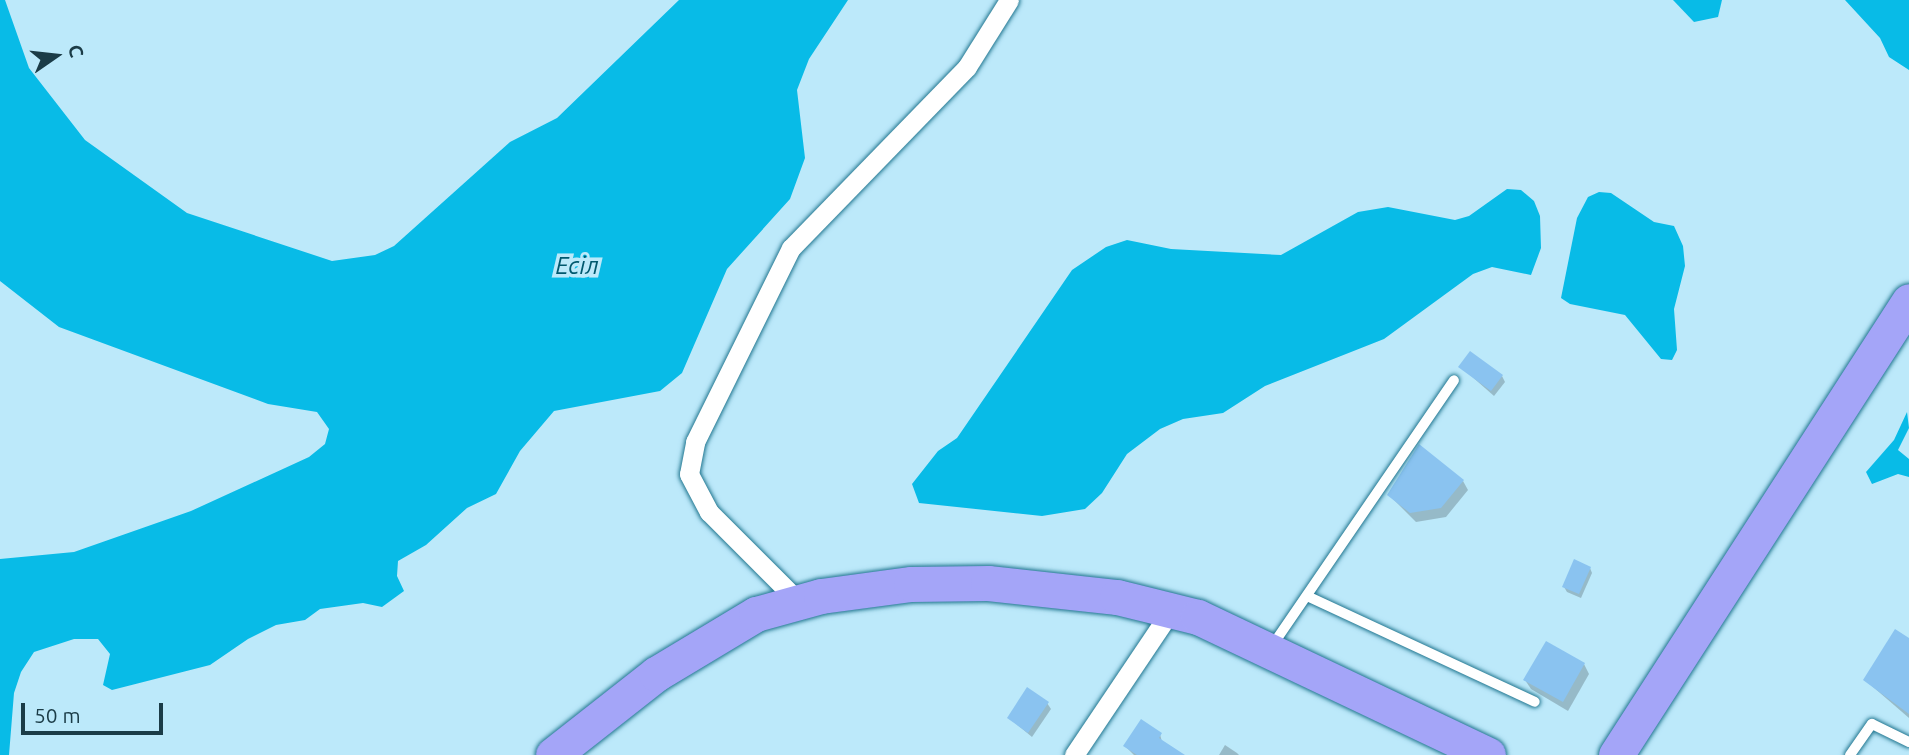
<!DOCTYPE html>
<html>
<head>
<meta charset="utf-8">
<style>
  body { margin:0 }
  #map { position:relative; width:1909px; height:755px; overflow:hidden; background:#bce9fa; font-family:Ubuntu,sans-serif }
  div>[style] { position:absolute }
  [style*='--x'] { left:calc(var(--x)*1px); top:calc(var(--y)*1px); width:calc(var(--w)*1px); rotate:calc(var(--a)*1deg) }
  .water>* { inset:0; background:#08bbe7 }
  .shadow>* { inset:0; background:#0003 }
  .building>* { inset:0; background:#8ac3f0 }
  .roads { filter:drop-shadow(0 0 2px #217690) drop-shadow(0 0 2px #217690) }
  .lane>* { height:10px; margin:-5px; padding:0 5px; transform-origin:5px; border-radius:5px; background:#fff }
  .street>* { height:19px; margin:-9.5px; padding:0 9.5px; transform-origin:9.5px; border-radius:9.5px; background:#fff }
  .highway>* { height:35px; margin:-17.5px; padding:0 17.5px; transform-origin:17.5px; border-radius:17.5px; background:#a4a5f8 }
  span { translate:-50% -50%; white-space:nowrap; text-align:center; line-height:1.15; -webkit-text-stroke:7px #bce9fa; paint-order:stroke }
  .water-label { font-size:24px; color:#00586e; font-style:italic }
  .north { position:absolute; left:21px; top:21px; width:70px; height:70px; -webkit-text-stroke:5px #bce9fa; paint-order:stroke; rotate:76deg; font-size:19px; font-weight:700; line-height:28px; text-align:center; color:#1b3c47 }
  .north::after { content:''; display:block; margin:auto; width:24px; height:32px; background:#1b3c47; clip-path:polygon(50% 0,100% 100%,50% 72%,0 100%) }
  .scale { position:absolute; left:21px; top:703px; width:142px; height:32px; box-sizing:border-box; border:4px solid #1b3c47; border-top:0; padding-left:9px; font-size:21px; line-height:24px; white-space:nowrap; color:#1b3c47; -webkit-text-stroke:5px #bce9fa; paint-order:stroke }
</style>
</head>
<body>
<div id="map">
  <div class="water">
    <div style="clip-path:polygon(0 0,5px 0,29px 68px,85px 140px,187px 213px,332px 261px,375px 255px,394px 246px,510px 142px,557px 118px,679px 0,848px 0,809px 59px,797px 90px,805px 158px,790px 199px,727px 269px,682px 373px,660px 391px,554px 411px,520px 451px,496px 494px,467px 508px,426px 545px,398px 561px,397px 576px,404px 591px,382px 607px,363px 603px,320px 609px,305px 620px,276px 625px,248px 639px,210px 665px,112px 690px,103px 685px,110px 654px,98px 639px,74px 639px,34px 652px,21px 672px,14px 693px,9px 755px,0 755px,0 559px,74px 552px,191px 511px,309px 457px,325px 444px,329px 429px,317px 412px,268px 404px,59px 327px,0 281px)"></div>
    <div style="clip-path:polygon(1673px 0,1722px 0,1718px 17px,1694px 22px)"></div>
    <div style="clip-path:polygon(1845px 0,1909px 0,1909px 70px,1889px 57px,1880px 38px)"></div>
    <div style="clip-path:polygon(1507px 189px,1521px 190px,1534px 201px,1540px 216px,1541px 248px,1531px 275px,1492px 267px,1473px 274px,1384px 339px,1265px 386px,1223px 413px,1183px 419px,1160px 429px,1127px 454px,1102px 493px,1085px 509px,1042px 516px,919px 503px,912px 484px,938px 451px,957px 438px,1072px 270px,1106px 247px,1127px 240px,1171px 249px,1281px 255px,1358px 212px,1388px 207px,1455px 220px,1469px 216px)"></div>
    <div style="clip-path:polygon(1599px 192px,1611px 193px,1654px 222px,1674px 226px,1683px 246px,1685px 266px,1674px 309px,1677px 350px,1672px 360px,1661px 359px,1625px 315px,1570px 304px,1561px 298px,1577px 218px,1588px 197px)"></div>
    <div style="clip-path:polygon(1907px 412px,1909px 428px,1898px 450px,1909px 459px,1909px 477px,1898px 474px,1872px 484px,1866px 472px,1894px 440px)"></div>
  </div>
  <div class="shadow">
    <div style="clip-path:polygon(1461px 367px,1502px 376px,1505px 382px,1494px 396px)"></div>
    <div style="clip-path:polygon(1463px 481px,1468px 490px,1446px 517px,1416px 522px,1389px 495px)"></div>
    <div style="clip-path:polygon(1590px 568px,1592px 573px,1581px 598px,1567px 592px,1564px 587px)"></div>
    <div style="clip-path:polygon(1909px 654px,1909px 718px,1865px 680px)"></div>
    <div style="clip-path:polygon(1584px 664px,1589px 674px,1568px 711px,1531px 689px,1525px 680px)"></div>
    <div style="clip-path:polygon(1047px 703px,1051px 709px,1032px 737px,1009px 718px)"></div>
    <div style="clip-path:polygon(1160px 734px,1162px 742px,1182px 755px,1134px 755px,1125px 746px)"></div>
    <div style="clip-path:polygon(1225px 745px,1237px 753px,1239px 755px,1219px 755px)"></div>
  </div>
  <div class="building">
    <div style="clip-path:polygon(1470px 351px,1503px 375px,1491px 391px,1458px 367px)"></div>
    <div style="clip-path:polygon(1419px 444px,1464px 480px,1441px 508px,1410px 513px,1387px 495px)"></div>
    <div style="clip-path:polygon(1574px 559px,1591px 567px,1579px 594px,1562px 587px)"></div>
    <div style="clip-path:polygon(1895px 629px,1909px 638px,1909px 714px,1863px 680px)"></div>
    <div style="clip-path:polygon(1546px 641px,1585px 663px,1563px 702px,1523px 680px)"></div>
    <div style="clip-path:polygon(1027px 687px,1049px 702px,1028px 733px,1007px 718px)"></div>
    <div style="clip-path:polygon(1141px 719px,1162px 733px,1159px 738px,1185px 755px,1137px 755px,1123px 746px)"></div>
  </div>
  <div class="roads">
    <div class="lane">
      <div style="--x:1307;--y:596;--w:251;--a:24.9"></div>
      <div style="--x:1272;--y:646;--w:322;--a:-55.6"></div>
      <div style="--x:1850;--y:755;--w:38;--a:-55"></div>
      <div style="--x:1872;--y:724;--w:41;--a:25.9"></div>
    </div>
    <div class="street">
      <div style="--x:798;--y:601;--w:126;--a:-135"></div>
      <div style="--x:709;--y:512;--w:43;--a:-117.8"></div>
      <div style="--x:689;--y:474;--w:33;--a:-79"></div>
      <div style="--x:695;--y:442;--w:216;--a:-63.7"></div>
      <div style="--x:791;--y:248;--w:252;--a:-45.8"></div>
      <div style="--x:967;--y:67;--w:79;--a:-57.9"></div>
      <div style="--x:1074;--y:755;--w:176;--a:-56.1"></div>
    </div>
    <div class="highway">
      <div style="--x:553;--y:755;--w:131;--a:-38.2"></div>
      <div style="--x:656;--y:674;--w:117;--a:-31"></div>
      <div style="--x:756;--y:614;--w:67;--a:-15.5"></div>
      <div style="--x:821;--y:596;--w:91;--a:-7.6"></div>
      <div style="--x:911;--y:584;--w:77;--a:-0.7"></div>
      <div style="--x:988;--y:583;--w:130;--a:6.2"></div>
      <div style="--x:1117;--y:597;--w:83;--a:13.9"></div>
      <div style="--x:1198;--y:617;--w:321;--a:25.4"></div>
      <div style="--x:1616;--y:755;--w:540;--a:-57.16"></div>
    </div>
  </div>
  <div class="water-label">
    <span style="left:577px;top:266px">Есіл</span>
  </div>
  <div class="north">С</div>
  <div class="scale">50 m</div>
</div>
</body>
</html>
